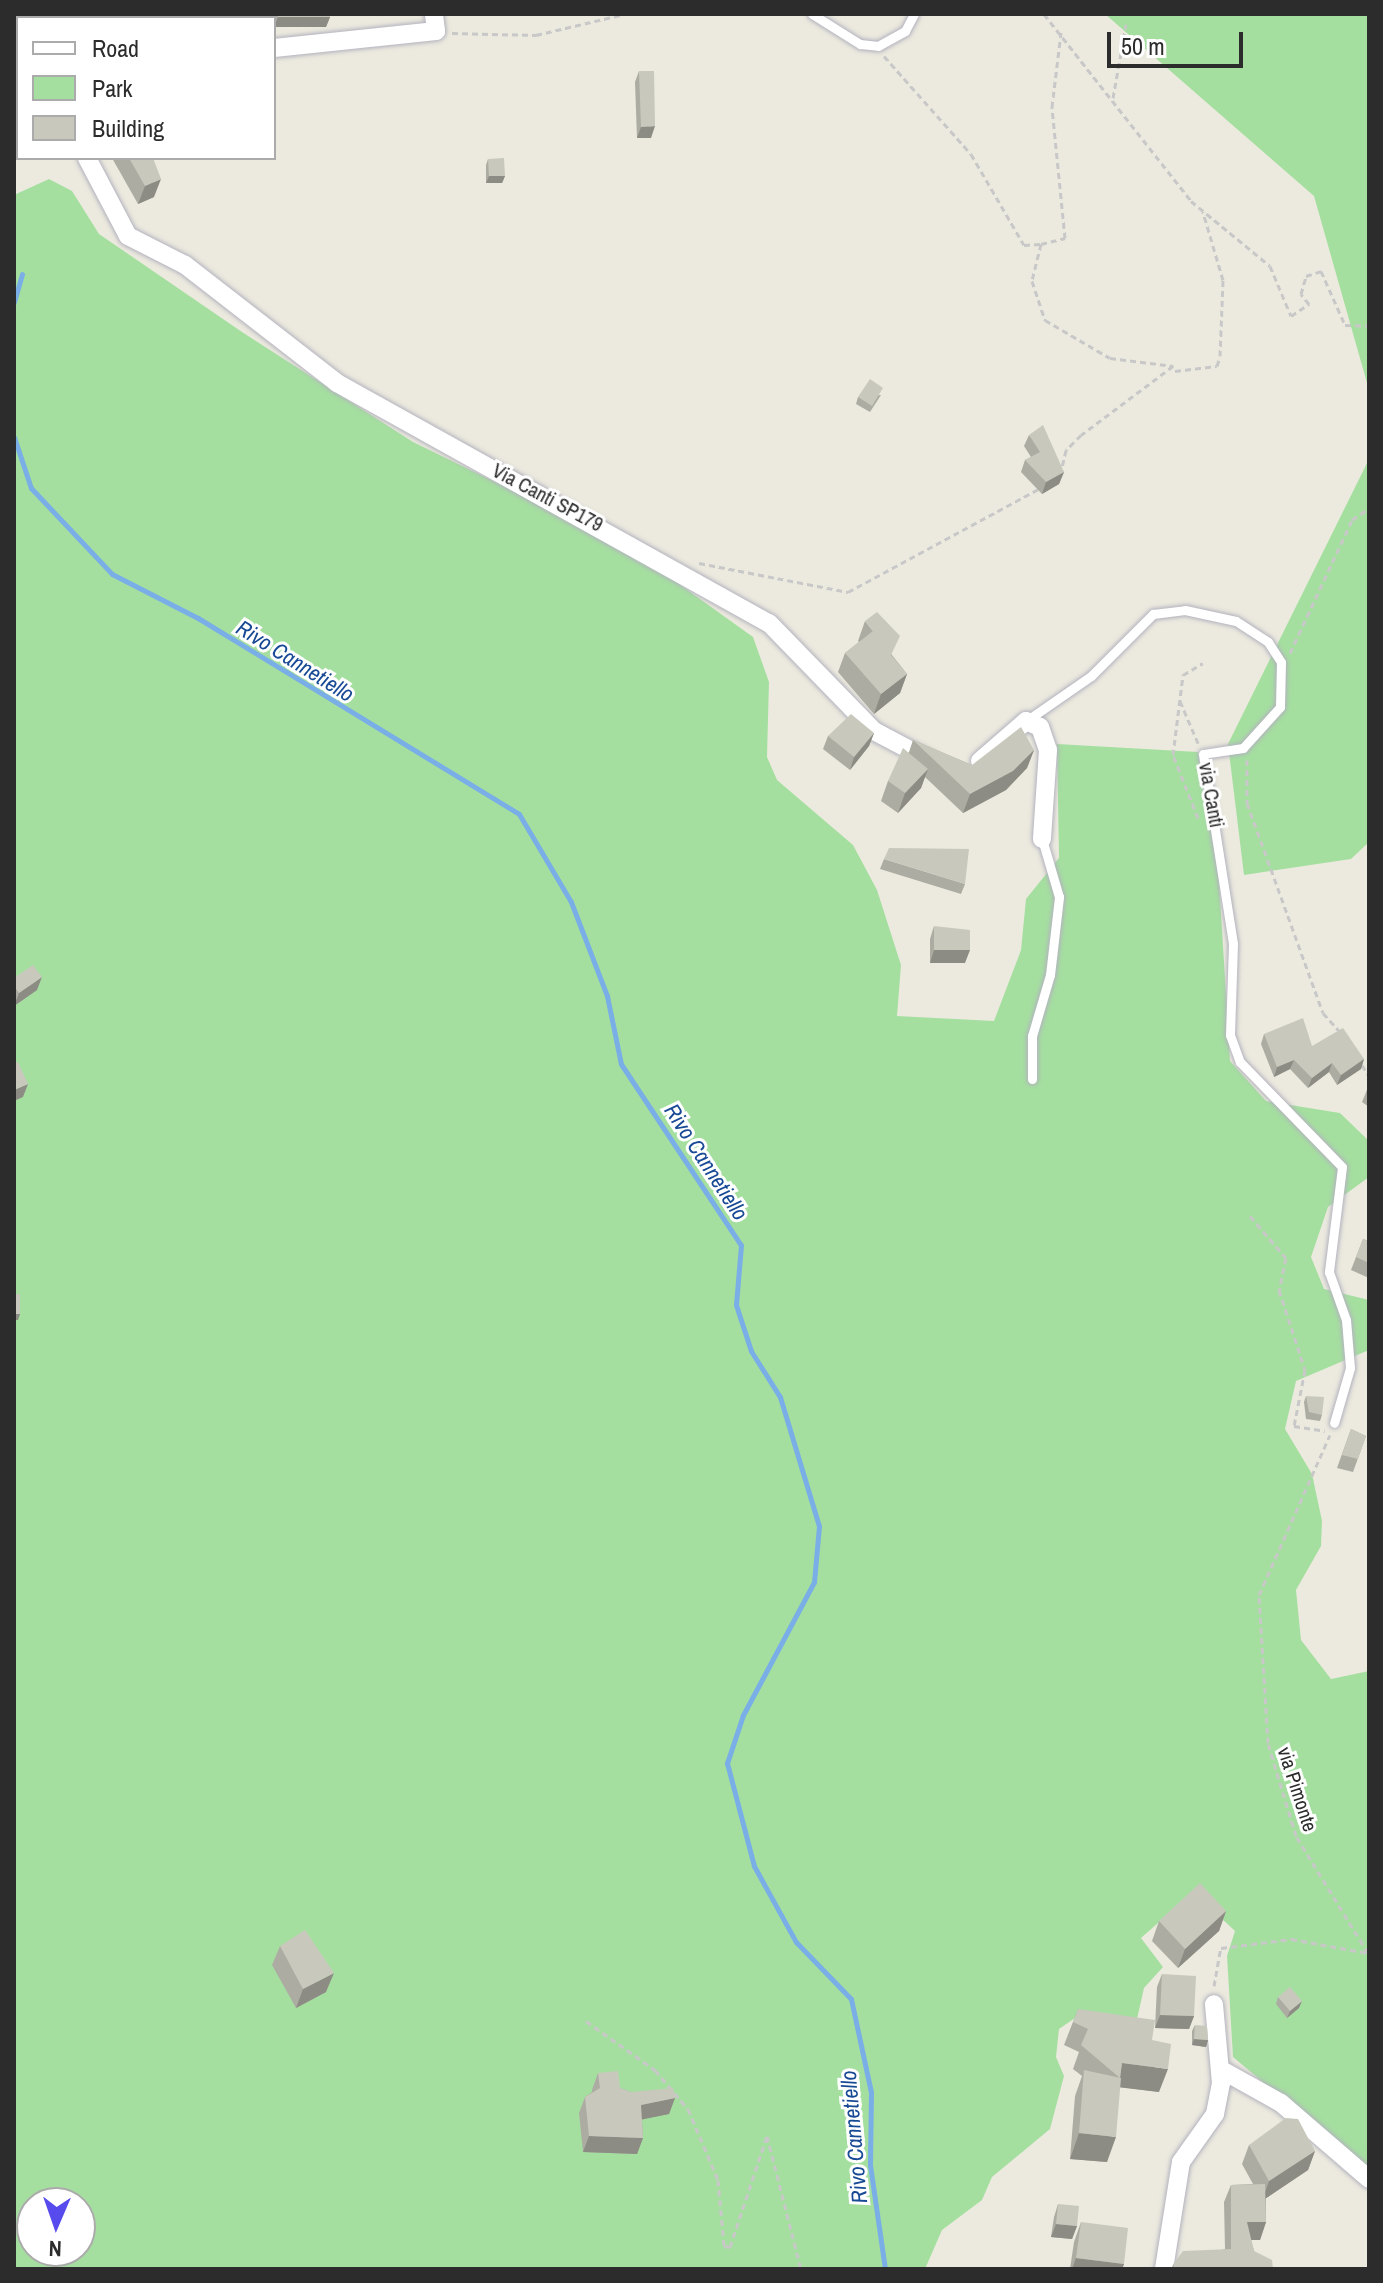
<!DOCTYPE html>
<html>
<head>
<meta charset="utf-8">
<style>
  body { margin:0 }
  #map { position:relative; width:1383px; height:2283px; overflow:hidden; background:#eceadf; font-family:"Archivo Narrow",sans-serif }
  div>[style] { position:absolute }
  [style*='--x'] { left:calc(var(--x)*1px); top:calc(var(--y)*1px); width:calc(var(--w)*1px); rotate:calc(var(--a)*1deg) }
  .green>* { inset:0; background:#a5dfa0 }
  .stream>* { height:5px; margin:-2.5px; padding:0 2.5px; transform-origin:2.5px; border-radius:2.5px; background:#7aaee6 }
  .path>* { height:3px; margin-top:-1.5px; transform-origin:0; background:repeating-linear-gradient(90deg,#c8c8c8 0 6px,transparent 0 10px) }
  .roads { filter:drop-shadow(0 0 2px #b3b2be) drop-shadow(0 0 2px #b3b2be) }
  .lane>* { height:9px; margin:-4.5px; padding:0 4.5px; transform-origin:4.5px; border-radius:4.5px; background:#fff }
  .street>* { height:18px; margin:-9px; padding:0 9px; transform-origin:9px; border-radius:9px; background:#fff }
  .wall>* { inset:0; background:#acaca3 }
  .shaded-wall>* { inset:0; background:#8c8c84 }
  .building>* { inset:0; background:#c8c8bd }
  span { translate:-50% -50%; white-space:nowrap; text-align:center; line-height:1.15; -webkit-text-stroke:6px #fff; paint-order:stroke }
  .street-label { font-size:20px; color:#2c2c2c }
  .water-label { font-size:22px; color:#174994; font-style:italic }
  .frame { position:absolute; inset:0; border:16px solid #2c2c2c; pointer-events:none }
  .legend { position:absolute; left:16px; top:16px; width:260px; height:144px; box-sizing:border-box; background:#fff; border:2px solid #ababab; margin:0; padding:10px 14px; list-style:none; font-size:24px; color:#2c2c2c }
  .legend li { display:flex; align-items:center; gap:16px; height:40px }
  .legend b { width:40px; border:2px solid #ababab }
  .north { position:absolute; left:16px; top:2187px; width:80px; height:80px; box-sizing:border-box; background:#fff; border:2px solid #ababab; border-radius:50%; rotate:182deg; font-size:22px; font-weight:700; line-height:32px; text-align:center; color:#2c2c2c }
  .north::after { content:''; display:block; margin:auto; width:28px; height:36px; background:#574bed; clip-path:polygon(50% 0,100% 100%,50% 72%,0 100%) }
  .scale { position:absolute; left:1107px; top:32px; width:136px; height:36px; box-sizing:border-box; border:4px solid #2c2c2c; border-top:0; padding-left:10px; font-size:24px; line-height:28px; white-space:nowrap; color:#2c2c2c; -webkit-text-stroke:6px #fff; paint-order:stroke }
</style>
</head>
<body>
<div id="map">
  <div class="green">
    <div style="clip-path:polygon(1105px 14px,1369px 14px,1369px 390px,1314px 196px)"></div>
    <div style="clip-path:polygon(evenodd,49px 179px,72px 191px,99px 234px,242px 332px,413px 442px,626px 546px,753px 637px,769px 682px,767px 757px,777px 780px,853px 845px,877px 890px,901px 965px,897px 1016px,994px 1021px,1021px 950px,1026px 899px,1059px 858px,1057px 744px,1198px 752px,1219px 880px,1230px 1061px,1266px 1101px,1340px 1113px,1369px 1141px,1369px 1177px,1328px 1207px,1311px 1257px,1324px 1289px,1369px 1300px,1369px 1350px,1296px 1381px,1285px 1429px,1312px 1474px,1322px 1521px,1321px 1546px,1296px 1590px,1301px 1640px,1331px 1679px,1369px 1671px,1369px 2171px,1233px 2057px,1227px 1956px,1235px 1931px,1193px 1892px,1141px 1938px,1163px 1967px,1144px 1988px,1135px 2028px,1078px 2016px,1059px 2029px,1056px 2057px,1064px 2076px,1050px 2129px,992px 2177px,982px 2200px,942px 2230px,925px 2269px,14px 2269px,14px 195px,49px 179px,32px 2203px,80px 2203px,80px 2251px,32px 2251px,32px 2203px)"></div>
    <div style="clip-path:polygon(1369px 459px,1369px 842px,1351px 859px,1244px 875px,1228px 744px)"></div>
  </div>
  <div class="stream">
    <div style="--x:14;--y:302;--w:29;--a:-74"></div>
    <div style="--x:14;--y:437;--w:54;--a:71.6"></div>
    <div style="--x:31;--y:488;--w:118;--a:46.7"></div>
    <div style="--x:112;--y:574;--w:97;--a:27.1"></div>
    <div style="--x:198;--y:618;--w:376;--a:31.4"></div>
    <div style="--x:519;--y:814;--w:102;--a:59.4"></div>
    <div style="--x:571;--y:902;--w:101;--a:69"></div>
    <div style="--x:607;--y:996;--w:69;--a:78.4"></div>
    <div style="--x:621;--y:1064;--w:217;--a:56.5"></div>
    <div style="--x:741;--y:1245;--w:60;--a:94.8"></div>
    <div style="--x:736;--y:1305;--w:48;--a:71.9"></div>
    <div style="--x:751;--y:1351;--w:54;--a:57.8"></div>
    <div style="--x:780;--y:1397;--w:135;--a:73.2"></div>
    <div style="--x:819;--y:1526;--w:56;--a:95.1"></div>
    <div style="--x:814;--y:1582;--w:151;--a:118.1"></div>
    <div style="--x:743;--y:1715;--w:51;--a:108.4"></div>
    <div style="--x:727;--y:1763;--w:106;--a:75.3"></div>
    <div style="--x:754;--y:1866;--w:87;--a:61.1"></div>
    <div style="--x:796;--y:1942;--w:79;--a:46"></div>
    <div style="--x:851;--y:1999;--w:95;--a:77.9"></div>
    <div style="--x:871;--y:2092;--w:73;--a:90.8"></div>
    <div style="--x:870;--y:2165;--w:105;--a:81.8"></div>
  </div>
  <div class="path">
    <div style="--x:1044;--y:14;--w:238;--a:51.8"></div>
    <div style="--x:1191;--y:201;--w:102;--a:39.4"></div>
    <div style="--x:1270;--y:266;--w:54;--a:67.2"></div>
    <div style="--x:1291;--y:316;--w:22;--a:-34"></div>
    <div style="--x:1309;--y:304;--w:13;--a:-129"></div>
    <div style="--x:1301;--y:294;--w:19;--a:-74"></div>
    <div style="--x:1306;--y:276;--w:16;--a:-18"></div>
    <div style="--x:1321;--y:271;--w:59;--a:66"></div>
    <div style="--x:1345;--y:325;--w:24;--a:2"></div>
    <div style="--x:452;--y:33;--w:84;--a:1.4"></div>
    <div style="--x:536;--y:35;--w:91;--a:-13.3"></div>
    <div style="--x:884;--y:56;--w:131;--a:48.4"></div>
    <div style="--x:971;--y:154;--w:105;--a:59.8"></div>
    <div style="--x:1024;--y:245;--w:17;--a:-3"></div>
    <div style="--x:1041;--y:244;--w:38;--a:104"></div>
    <div style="--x:1032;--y:281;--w:41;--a:71.6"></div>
    <div style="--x:1045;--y:320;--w:75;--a:30.3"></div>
    <div style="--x:1110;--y:358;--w:64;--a:7.2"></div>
    <div style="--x:1173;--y:366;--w:115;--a:143.1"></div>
    <div style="--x:1081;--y:435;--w:21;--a:135"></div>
    <div style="--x:1066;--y:450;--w:22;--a:103"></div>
    <div style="--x:1113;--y:98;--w:75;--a:-80"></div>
    <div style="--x:1041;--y:244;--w:25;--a:-14"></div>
    <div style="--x:1065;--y:238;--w:132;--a:-95.7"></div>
    <div style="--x:1052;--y:107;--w:75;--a:-83.1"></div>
    <div style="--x:1175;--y:371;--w:42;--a:-6.8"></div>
    <div style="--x:1217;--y:366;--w:10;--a:-73"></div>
    <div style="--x:1220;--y:356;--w:76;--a:-87.7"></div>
    <div style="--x:1223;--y:280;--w:71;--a:-106.4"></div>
    <div style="--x:699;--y:563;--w:152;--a:11"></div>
    <div style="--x:848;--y:592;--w:218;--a:-28.4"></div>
    <div style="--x:1290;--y:653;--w:147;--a:-65"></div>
    <div style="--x:1352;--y:520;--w:21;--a:-35"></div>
    <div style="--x:1180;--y:701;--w:46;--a:66.8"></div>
    <div style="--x:1247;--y:760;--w:43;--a:90"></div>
    <div style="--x:1247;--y:803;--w:223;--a:70.1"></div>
    <div style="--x:1323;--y:1013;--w:25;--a:48"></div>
    <div style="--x:1198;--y:818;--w:68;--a:-111.6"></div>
    <div style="--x:1173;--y:755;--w:81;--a:-82.9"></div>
    <div style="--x:1183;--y:675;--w:23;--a:-31"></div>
    <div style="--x:1362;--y:1065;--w:13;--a:58"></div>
    <div style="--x:1250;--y:1216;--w:55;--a:49.4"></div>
    <div style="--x:1286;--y:1258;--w:33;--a:102"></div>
    <div style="--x:1279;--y:1290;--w:84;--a:72"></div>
    <div style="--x:1305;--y:1370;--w:57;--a:101.1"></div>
    <div style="--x:1294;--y:1426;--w:31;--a:9"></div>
    <div style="--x:1214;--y:1986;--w:39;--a:-80"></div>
    <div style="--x:1221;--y:1948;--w:71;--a:-7.3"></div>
    <div style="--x:1291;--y:1939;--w:78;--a:10.3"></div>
    <div style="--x:1368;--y:1953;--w:137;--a:-121.6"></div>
    <div style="--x:1296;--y:1836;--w:97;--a:-106.8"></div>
    <div style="--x:1268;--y:1743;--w:148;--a:-93.5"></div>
    <div style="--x:1259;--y:1595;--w:175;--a:-66.1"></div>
    <div style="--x:586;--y:2021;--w:85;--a:35.4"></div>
    <div style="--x:655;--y:2070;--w:51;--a:49.8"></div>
    <div style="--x:688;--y:2109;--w:77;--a:67.1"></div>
    <div style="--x:718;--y:2180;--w:66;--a:84.8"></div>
    <div style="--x:724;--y:2246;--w:6;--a:9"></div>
    <div style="--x:730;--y:2247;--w:117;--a:-71.6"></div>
    <div style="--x:767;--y:2136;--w:137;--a:75.7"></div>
  </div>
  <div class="roads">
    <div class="lane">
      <div style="--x:812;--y:14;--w:57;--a:32"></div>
      <div style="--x:860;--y:44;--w:18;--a:6"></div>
      <div style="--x:878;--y:46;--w:31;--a:-29"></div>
      <div style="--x:905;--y:31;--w:19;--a:-62"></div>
      <div style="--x:1026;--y:721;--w:79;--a:-34.7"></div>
      <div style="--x:1091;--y:676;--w:88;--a:-45"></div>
      <div style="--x:1153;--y:614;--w:32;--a:-7"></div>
      <div style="--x:1185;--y:610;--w:52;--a:12.2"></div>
      <div style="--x:1236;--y:621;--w:38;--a:33"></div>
      <div style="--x:1268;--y:642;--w:24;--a:57"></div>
      <div style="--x:1281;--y:662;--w:45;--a:91.3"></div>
      <div style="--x:1280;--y:707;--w:55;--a:132.1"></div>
      <div style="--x:1243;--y:748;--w:40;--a:171.5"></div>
      <div style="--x:1203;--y:754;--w:192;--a:81"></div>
      <div style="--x:1233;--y:944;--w:91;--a:91.9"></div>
      <div style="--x:1230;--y:1035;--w:29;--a:70"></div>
      <div style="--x:1240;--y:1062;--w:146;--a:45.8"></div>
      <div style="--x:1342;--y:1167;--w:106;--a:97.1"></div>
      <div style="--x:1329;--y:1272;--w:51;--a:70.5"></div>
      <div style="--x:1346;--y:1320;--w:48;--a:85.2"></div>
      <div style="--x:1350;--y:1368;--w:57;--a:106.2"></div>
      <div style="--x:1032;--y:1079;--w:43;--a:-90"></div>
      <div style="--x:1032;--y:1036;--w:64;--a:-73.6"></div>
      <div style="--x:1050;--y:975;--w:79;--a:-83.4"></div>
      <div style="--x:1059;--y:897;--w:60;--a:-106.3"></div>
    </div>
    <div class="street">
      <div style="--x:274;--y:48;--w:163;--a:-6"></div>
      <div style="--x:436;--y:31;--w:17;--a:-97"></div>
      <div style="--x:14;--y:125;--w:4;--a:-14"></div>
      <div style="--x:87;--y:158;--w:88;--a:62.3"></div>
      <div style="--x:128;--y:236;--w:64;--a:27"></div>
      <div style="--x:185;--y:265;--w:192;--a:37.8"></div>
      <div style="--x:337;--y:383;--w:494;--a:29.1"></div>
      <div style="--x:769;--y:623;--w:151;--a:45.8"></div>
      <div style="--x:874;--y:731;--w:64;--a:27.8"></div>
      <div style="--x:980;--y:761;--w:61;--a:-41"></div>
      <div style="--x:1026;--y:721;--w:15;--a:23"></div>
      <div style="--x:1040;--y:727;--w:24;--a:71"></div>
      <div style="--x:1048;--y:750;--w:89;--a:93.9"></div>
      <div style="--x:1220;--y:2069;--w:70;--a:29.1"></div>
      <div style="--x:1281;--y:2103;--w:116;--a:40.8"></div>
      <div style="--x:1164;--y:2269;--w:108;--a:-81"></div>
      <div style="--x:1181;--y:2162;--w:59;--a:-54.7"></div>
      <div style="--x:1215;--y:2114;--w:32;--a:-79"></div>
      <div style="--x:1221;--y:2083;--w:79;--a:-95.1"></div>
    </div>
  </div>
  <div class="wall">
    <div style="clip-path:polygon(274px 14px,330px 14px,330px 17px,326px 27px,274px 27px)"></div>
    <div style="clip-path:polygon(639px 71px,651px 138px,637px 138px,635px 82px)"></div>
    <div style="clip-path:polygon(112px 158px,153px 158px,154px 197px,138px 204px)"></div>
    <div style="clip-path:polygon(488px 159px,505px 176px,502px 183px,486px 183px,486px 165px)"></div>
    <div style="clip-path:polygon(881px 395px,870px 412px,856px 404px,858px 397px)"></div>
    <div style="clip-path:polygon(1029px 435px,1064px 472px,1059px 484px,1042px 494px,1021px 472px,1025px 460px,1031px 457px,1024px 446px)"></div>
    <div style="clip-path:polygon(865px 621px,907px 674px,900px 693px,874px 714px,838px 672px,845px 653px,859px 642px,858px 641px)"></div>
    <div style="clip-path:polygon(874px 733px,869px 746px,850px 770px,823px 749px,828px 736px)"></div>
    <div style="clip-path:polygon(913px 740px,972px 765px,1034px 750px,1027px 768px,1006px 790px,963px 813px,925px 777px,921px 788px,898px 813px,881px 801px,888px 781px,909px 752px)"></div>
    <div style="clip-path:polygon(884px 859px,965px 884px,961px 894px,880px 869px)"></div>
    <div style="clip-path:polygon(934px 926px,965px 963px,930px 963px,930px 939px)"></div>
    <div style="clip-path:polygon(14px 978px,37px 990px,14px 1006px)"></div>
    <div style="clip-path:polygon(1264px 1034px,1364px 1059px,1361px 1069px,1337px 1085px,1329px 1072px,1308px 1088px,1290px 1069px,1274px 1077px,1261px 1044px)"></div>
    <div style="clip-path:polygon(1369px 1085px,1369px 1107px,1362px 1102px)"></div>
    <div style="clip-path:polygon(1363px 1239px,1369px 1241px,1369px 1278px,1351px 1270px)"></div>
    <div style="clip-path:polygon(1306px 1396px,1322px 1415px,1320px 1421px,1306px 1419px,1304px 1402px)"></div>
    <div style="clip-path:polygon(1351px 1429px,1366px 1436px,1353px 1472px,1337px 1468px)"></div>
    <div style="clip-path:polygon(1226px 1911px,1219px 1931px,1178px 1968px,1152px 1941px,1159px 1921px)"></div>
    <div style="clip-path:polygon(280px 1946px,326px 1992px,296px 2008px,272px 1965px)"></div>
    <div style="clip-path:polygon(1162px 1974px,1194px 2016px,1189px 2029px,1155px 2028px,1157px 1987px)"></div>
    <div style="clip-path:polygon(1278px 1997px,1299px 2008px,1287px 2018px,1276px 2004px)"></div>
    <div style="clip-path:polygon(1078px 2009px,1152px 2040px,1159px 2092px,1120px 2087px,1107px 2162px,1070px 2159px,1075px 2096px,1082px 2076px,1073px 2069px,1079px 2052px,1064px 2045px)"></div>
    <div style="clip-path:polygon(1195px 2025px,1208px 2040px,1206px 2047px,1192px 2045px,1192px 2031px)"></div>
    <div style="clip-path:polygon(598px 2073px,620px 2088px,631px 2092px,675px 2098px,669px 2114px,642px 2119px,643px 2138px,637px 2154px,583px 2152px,579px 2113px,585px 2097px,592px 2092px,592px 2090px)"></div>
    <div style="clip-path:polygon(1249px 2145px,1315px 2151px,1308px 2170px,1266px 2198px,1266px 2222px,1260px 2240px,1251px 2240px,1254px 2251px,1273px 2269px,1171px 2269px,1174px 2263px,1225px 2249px,1224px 2202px,1231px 2185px,1253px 2184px,1242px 2164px)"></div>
    <div style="clip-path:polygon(1058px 2204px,1077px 2226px,1072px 2239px,1051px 2237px,1054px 2217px)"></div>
    <div style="clip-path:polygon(1081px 2222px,1124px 2264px,1122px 2269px,1070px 2269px,1074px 2242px)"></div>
  </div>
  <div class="shaded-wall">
    <div style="clip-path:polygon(278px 17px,330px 17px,326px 27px,274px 27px)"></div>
    <div style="clip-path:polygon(655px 126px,651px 138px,637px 138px,641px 127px)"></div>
    <div style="clip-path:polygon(489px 176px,505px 176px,502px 183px,486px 183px)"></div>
    <div style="clip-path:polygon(161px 179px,154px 197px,138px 204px,145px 186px)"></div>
    <div style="clip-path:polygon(1064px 472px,1059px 484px,1042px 494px,1046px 482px)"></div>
    <div style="clip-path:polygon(907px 674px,900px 693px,874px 714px,881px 694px)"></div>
    <div style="clip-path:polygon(874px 733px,869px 746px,850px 770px,854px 757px)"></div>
    <div style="clip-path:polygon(1034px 750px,1027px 768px,1006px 790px,963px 813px,970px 794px)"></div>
    <div style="clip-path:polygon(928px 769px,921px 788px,898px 813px,905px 793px)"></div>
    <div style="clip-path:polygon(934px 950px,970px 950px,965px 963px,930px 963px)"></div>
    <div style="clip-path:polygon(42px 977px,37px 990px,14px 1006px,19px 993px)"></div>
    <div style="clip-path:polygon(1364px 1059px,1361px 1069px,1337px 1085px,1341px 1075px)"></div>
    <div style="clip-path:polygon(1294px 1060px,1290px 1069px,1274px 1077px,1277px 1067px)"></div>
    <div style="clip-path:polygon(1332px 1063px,1329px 1072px,1308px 1088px,1312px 1078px)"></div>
    <div style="clip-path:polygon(28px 1084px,23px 1097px,14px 1101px,14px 1090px)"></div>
    <div style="clip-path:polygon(14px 1314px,20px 1314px,18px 1320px,14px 1320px)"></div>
    <div style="clip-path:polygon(1226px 1911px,1219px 1931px,1178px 1968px,1185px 1949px)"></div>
    <div style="clip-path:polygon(334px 1973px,326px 1992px,296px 2008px,303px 1989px)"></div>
    <div style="clip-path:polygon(1302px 2001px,1299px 2008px,1287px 2018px,1290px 2011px)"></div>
    <div style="clip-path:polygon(1160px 2015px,1194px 2016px,1189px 2029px,1155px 2028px)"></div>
    <div style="clip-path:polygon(1194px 2039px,1208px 2040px,1206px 2047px,1192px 2045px)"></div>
    <div style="clip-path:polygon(1122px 2063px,1168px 2069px,1159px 2092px,1117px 2087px,1120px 2078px)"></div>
    <div style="clip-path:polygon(675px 2098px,669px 2114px,635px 2121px,641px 2105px)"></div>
    <div style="clip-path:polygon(1079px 2133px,1116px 2137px,1107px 2162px,1070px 2159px)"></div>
    <div style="clip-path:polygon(589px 2136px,643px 2138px,637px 2154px,583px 2152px)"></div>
    <div style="clip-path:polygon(1315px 2151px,1308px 2170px,1262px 2201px,1269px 2181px)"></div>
    <div style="clip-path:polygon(1247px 2222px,1266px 2222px,1260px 2240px,1241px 2240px)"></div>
    <div style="clip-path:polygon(1056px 2224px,1077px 2226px,1072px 2239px,1051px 2237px)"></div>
    <div style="clip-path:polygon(1076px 2258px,1124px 2264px,1122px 2269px,1072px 2269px)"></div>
  </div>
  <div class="building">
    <div style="clip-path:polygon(117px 14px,181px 14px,180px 18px,117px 18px)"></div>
    <div style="clip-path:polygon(278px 14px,330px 14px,330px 17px,278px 17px)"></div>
    <div style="clip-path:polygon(639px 71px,654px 71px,655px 126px,641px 127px)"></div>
    <div style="clip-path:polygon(129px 158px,153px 158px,161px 179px,145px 186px)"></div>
    <div style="clip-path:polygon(504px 158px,505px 176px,489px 176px,488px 159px)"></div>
    <div style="clip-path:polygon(870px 379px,883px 388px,872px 406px,858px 397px)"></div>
    <div style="clip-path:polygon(1043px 425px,1064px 472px,1046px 482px,1025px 460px,1040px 452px,1029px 435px)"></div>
    <div style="clip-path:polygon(877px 612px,900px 636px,891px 655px,907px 674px,881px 694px,845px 653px,873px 631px,865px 621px)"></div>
    <div style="clip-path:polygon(851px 714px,874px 733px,854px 757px,828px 736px)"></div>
    <div style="clip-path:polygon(1021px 727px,1034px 750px,1013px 771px,970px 794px,913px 740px,972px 765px)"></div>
    <div style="clip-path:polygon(903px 748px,928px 769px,905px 793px,888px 781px)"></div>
    <div style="clip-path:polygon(889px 848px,969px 849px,965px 884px,884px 859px)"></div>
    <div style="clip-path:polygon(934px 926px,970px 930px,970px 950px,934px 950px)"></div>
    <div style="clip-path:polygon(33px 965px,42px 977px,19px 993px,14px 986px,14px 978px)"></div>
    <div style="clip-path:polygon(1303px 1018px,1312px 1046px,1343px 1028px,1364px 1059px,1341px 1075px,1332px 1063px,1312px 1078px,1294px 1060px,1277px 1067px,1264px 1034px)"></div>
    <div style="clip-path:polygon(18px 1062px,28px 1084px,14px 1090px,14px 1063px)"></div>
    <div style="clip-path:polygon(1363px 1239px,1369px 1241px,1369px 1263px,1356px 1257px)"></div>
    <div style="clip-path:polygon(14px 1294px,20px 1294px,20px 1314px,14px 1314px)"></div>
    <div style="clip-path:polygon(1306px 1396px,1324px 1397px,1322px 1415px,1309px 1412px)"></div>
    <div style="clip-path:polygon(1351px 1429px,1366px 1436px,1358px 1459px,1342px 1455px)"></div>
    <div style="clip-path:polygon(1200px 1883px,1226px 1911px,1185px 1949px,1159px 1921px)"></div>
    <div style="clip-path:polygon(305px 1930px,334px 1973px,303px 1989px,280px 1946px)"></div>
    <div style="clip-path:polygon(1162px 1974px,1196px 1976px,1194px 2016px,1160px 2015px)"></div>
    <div style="clip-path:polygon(1290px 1987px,1302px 2001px,1290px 2011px,1278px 1997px)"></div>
    <div style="clip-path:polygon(1078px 2009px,1155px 2020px,1152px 2040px,1171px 2044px,1168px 2069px,1122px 2063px,1120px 2078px,1081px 2045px,1088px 2029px,1073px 2022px)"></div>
    <div style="clip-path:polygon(1195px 2025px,1207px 2026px,1208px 2040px,1194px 2039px)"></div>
    <div style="clip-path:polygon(1084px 2070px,1121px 2078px,1116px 2137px,1079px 2133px)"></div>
    <div style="clip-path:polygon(618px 2071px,620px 2088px,631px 2092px,673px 2088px,675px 2098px,641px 2105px,643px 2138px,589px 2136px,585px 2097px,600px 2088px,598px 2073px)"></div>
    <div style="clip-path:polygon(1286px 2118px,1298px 2119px,1315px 2151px,1269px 2181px,1249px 2145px)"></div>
    <div style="clip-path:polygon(1265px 2184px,1266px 2222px,1247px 2222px,1254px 2251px,1272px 2260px,1273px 2269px,1173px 2269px,1174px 2263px,1183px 2251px,1231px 2249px,1231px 2185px)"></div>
    <div style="clip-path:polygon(1058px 2204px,1079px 2206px,1077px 2226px,1056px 2224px)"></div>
    <div style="clip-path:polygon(1081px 2222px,1128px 2228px,1124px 2264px,1076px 2258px)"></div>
  </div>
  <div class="street-label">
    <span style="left:548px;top:497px;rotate:28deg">Via Canti SP179</span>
    <span style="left:1212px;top:795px;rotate:80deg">via Canti</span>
    <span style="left:1298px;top:1789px;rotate:72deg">via Pimonte</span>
  </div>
  <div class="water-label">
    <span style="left:295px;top:661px;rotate:32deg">Rivo Cannetiello</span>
    <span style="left:706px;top:1162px;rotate:57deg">Rivo Cannetiello</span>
    <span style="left:854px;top:2137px;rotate:-95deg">Rivo Cannetiello</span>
  </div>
  <div class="frame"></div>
  <ul class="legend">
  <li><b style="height:10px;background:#fff"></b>Road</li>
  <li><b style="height:22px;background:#a5dfa0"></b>Park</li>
  <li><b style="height:22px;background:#c8c8bd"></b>Building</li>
  </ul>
  <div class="north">N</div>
  <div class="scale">50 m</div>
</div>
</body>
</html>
